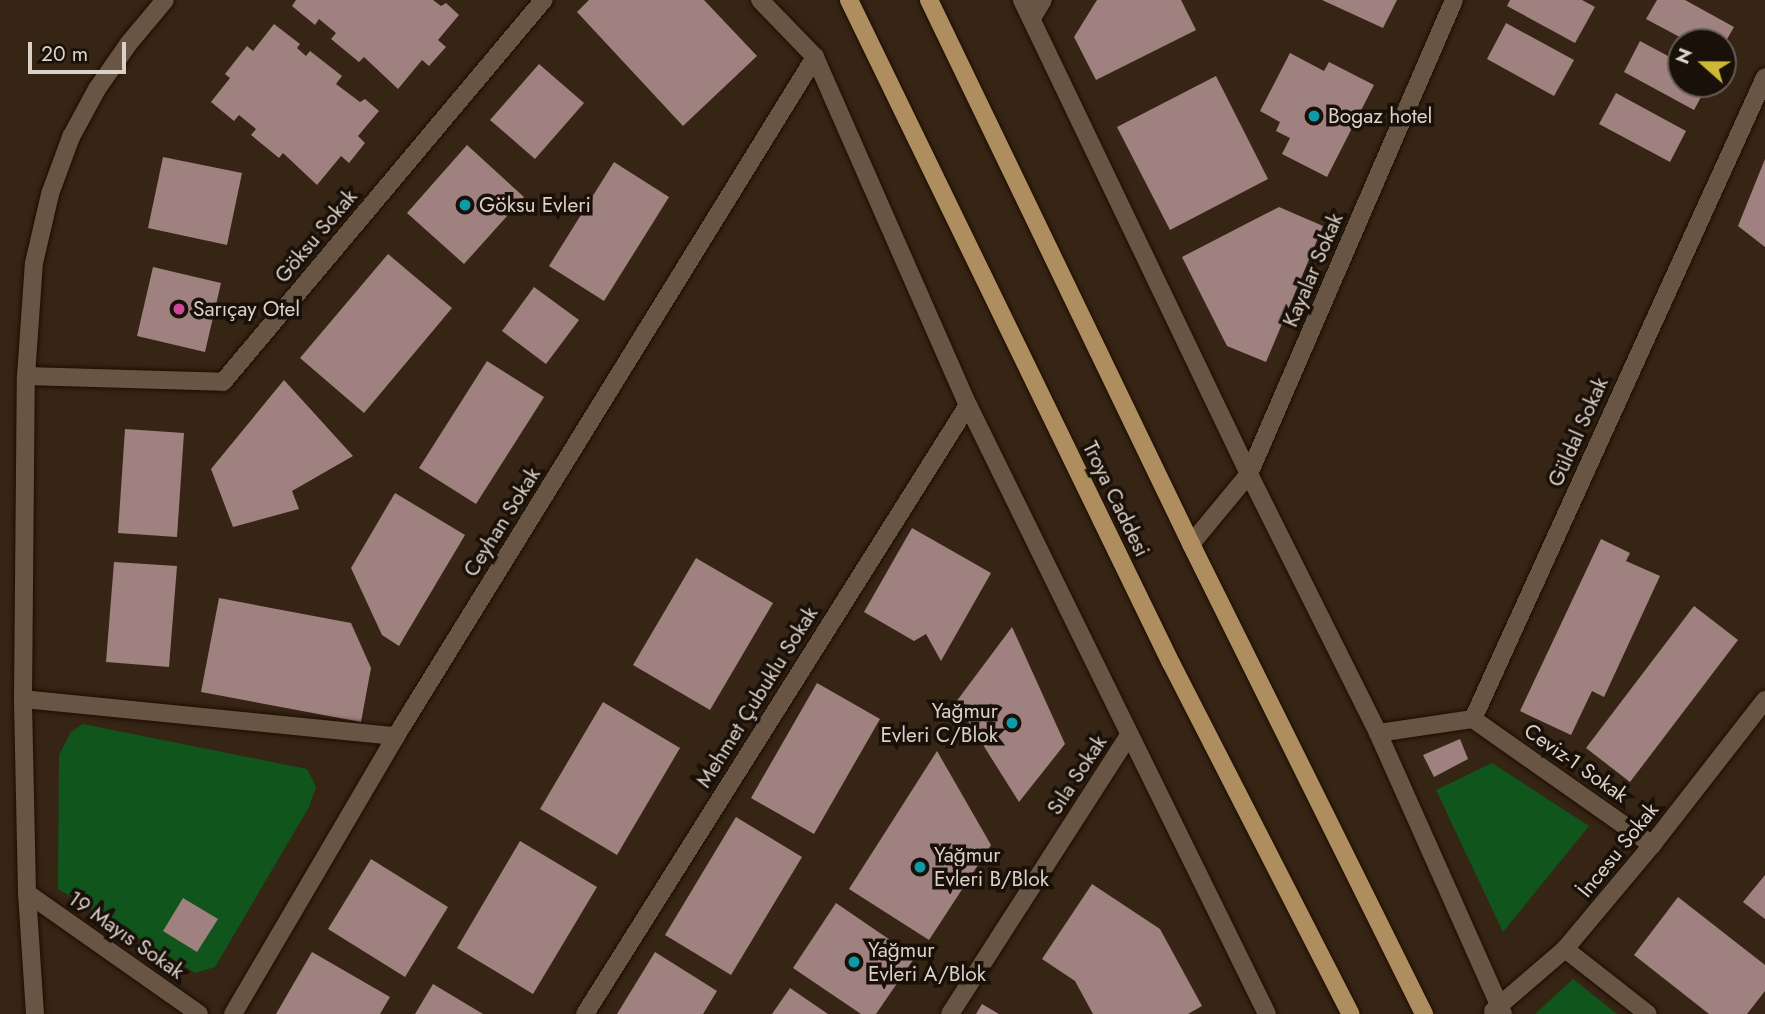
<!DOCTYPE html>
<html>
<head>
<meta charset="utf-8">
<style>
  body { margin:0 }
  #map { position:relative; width:1765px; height:1014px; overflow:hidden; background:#362515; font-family:Jost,sans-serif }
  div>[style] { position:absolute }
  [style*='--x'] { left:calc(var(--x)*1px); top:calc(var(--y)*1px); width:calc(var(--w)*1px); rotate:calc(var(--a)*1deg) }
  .green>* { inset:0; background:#10551c }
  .building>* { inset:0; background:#9f817f }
  .roads { filter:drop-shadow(0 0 2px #1d0d01) drop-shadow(0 0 2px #1d0d01) }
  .minor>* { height:18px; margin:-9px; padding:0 9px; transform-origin:9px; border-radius:9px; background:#695544 }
  .major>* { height:18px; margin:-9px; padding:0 9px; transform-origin:9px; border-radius:9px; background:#ae8d5e }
  .dots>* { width:19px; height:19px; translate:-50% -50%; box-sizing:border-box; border:4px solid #181009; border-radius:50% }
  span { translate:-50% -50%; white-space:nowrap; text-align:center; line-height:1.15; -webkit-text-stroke:7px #181009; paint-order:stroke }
  .poi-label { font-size:21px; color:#dcd1c7 }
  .left { translate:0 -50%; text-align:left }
  .right { translate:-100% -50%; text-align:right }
  .street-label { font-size:21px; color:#dcd1c7 }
  .north { position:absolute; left:1667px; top:28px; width:70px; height:70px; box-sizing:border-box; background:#181009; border:2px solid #665d55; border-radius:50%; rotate:291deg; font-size:19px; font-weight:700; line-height:28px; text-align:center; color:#dcd1c7 }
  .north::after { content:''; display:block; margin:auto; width:24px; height:32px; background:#d0b837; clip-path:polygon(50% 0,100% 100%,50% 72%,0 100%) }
  .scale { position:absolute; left:28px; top:42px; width:98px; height:32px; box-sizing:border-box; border:4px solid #dcd1c7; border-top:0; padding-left:9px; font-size:21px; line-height:24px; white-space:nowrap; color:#dcd1c7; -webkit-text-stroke:5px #181009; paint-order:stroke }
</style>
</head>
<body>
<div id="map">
  <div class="green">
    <div style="clip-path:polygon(83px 724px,307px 769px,316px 787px,309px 807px,215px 967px,195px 973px,58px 889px,59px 755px,71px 732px)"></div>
    <div style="clip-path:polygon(1492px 763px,1589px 826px,1503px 932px,1436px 790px)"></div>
    <div style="clip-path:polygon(1573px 979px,1617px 1014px,1535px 1014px)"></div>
  </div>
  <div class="building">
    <div style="clip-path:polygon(296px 0,433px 0,441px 6px,446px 3px,459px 15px,438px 40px,446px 47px,429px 66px,422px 60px,398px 89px,364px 57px,359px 62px,331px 39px,336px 33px,319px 19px,315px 25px,292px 6px)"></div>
    <div style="clip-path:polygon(589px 0,704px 0,757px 56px,683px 126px,577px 12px)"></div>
    <div style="clip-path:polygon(1097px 0,1181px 0,1196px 30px,1096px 80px,1074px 37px)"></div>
    <div style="clip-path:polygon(1322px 0,1397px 0,1383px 28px)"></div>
    <div style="clip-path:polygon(1510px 0,1582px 0,1595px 7px,1575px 43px,1507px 6px)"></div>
    <div style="clip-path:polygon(1657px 0,1685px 0,1734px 27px,1723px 46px,1723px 42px,1689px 42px,1646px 19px)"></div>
    <div style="clip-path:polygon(1506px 23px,1574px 60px,1554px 96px,1487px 59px)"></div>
    <div style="clip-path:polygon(274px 24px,300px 44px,297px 48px,306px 56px,310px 51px,342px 76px,336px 84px,360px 102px,365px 99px,379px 111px,358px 136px,365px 143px,349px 163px,341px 156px,317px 185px,283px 153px,279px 158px,251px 135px,256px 129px,239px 115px,234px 121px,211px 102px,230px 78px,225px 74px,247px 46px,253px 51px)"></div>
    <div style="clip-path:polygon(1640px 41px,1681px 63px,1681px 84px,1708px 84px,1694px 110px,1624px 72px)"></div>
    <div style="clip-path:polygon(1290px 53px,1324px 71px,1329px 62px,1374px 85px,1327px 177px,1282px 154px,1290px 138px,1276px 131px,1280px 122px,1260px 111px)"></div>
    <div style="clip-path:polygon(539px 64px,584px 103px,535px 159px,490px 120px)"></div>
    <div style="clip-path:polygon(1216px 76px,1268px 179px,1170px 230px,1117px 127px)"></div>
    <div style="clip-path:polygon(1616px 93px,1686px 131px,1670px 162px,1599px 124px)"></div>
    <div style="clip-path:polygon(467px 145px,524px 197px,464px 264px,407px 213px)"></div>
    <div style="clip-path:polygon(163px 157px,242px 173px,227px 245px,148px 228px)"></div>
    <div style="clip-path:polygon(1765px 159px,1765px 247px,1738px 226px)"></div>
    <div style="clip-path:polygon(614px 162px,669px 197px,604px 301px,549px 266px)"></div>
    <div style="clip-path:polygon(1279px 207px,1323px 226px,1266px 362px,1227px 346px,1182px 257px)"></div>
    <div style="clip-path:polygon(388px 254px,452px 308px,364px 413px,300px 358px)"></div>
    <div style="clip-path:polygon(153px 267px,221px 283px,205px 352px,137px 336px)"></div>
    <div style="clip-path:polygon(534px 287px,579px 320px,546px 364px,502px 331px)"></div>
    <div style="clip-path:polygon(487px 361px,544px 397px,476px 504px,419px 468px)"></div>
    <div style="clip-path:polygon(284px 380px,353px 456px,292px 491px,299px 509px,233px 527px,211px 469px)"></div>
    <div style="clip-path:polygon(125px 429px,184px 433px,177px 537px,118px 533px)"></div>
    <div style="clip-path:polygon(395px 493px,465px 535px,399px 646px,382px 635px,351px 568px)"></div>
    <div style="clip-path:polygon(912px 528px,991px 573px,941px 661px,926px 634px,914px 641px,864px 612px)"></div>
    <div style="clip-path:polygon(1601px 539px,1630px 553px,1626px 561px,1660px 576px,1604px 697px,1592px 691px,1571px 735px,1520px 711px)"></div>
    <div style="clip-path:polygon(696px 558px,773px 603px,710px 710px,633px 665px)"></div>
    <div style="clip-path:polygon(114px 562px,177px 566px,169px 667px,106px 662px)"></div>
    <div style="clip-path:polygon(219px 598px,351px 623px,371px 668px,361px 722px,201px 692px)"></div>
    <div style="clip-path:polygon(1694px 606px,1738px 640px,1630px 782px,1586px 748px)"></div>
    <div style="clip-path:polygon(1012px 627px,1065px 744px,1019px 802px,956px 702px)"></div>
    <div style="clip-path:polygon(817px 683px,880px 719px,814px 834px,751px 798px)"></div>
    <div style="clip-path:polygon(603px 702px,680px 748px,617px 855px,540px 809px)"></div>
    <div style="clip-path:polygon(1460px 739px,1468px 759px,1434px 777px,1423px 755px)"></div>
    <div style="clip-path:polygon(937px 751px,991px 845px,929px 940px,849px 889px)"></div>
    <div style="clip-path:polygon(736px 817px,802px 857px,731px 975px,665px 935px)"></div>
    <div style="clip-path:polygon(520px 841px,597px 887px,533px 994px,457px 948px)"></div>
    <div style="clip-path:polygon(371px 859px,448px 907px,405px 977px,328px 929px)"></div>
    <div style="clip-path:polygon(1765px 875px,1765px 919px,1743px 902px)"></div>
    <div style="clip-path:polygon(1092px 884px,1160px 929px,1202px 1006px,1188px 1014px,1093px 1014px,1075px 981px,1042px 959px)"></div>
    <div style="clip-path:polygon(1678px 897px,1765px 965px,1765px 991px,1747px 1014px,1709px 1014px,1634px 955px)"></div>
    <div style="clip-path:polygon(183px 898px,218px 919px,197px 952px,163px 931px)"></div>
    <div style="clip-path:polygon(836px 903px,915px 957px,876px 1014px,861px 1014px,793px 968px)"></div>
    <div style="clip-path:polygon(312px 952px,390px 997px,380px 1014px,276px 1014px)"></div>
    <div style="clip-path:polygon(655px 952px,717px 991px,703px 1014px,617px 1014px)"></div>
    <div style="clip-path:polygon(433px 984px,483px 1014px,415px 1014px)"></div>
    <div style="clip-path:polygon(790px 988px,828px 1014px,772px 1014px)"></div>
    <div style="clip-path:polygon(982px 1004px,999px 1014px,976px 1014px)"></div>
  </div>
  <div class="roads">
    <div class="minor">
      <div style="--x:760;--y:0;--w:79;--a:46"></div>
      <div style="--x:815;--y:57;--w:380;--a:66.3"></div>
      <div style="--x:968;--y:405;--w:678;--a:63.85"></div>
      <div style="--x:1022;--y:0;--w:526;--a:64.41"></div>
      <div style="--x:1249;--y:474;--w:289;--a:63.5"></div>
      <div style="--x:1378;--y:733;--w:308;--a:66"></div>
      <div style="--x:1032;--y:18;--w:21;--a:-59"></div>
      <div style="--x:26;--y:376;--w:197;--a:1.7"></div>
      <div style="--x:223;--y:382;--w:499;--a:-50"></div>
      <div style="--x:1191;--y:544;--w:91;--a:-50.4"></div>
      <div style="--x:1249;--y:474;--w:516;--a:-66.61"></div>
      <div style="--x:23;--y:699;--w:375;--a:5.7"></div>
      <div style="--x:1473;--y:719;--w:219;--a:35.1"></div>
      <div style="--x:1378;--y:733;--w:96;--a:-8.4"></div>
      <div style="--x:1473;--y:719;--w:705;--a:-65.54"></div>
      <div style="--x:27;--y:893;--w:210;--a:35.1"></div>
      <div style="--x:1565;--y:949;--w:105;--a:38.1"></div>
      <div style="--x:1493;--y:1011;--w:95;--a:-40.7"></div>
      <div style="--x:1565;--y:949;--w:136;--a:-50.1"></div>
      <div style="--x:1652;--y:845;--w:184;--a:-52.1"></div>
      <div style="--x:35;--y:1014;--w:121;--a:-93.8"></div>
      <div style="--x:27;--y:893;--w:194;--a:-91.2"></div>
      <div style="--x:23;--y:699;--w:323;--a:-89.5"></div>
      <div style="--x:26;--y:376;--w:113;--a:-86"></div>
      <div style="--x:34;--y:263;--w:71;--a:-76.9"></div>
      <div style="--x:50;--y:194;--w:61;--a:-69.8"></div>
      <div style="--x:71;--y:137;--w:55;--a:-61.6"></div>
      <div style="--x:97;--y:89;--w:56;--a:-55.2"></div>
      <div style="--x:129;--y:43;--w:56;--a:-50.1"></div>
      <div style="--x:233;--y:1014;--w:322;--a:-59.6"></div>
      <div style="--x:396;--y:736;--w:798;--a:-58.32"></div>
      <div style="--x:585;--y:1014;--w:719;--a:-57.83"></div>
      <div style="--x:950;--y:1014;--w:329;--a:-57.3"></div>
    </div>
    <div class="major">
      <div style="--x:849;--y:0;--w:737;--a:64.1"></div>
      <div style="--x:1171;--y:663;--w:394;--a:62.9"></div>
      <div style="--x:929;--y:0;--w:604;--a:64.28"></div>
      <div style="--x:1191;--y:544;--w:525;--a:63.63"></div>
    </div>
  </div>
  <div class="dots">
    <div style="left:1314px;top:116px;background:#0f9aa8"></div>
    <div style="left:465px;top:205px;background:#0f9aa8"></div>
    <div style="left:179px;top:309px;background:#d1479c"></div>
    <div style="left:1012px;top:723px;background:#0f9aa8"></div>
    <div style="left:920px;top:867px;background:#0f9aa8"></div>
    <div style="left:854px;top:962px;background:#0f9aa8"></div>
  </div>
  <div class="poi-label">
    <span class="left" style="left:1328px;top:116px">Bogaz hotel</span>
    <span class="left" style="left:479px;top:205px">Göksu Evleri</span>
    <span class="left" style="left:193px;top:309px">Sarıçay Otel</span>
    <span class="right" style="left:998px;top:723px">Yağmur<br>Evleri C/Blok</span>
    <span class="left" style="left:934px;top:867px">Yağmur<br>Evleri B/Blok</span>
    <span class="left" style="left:868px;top:962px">Yağmur<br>Evleri A/Blok</span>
  </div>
  <div class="street-label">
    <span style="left:316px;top:236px;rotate:-50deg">Göksu Sokak</span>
    <span style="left:1313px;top:270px;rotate:-67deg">Kayalar Sokak</span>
    <span style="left:1578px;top:432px;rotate:-66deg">Güldal Sokak</span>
    <span style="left:1116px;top:499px;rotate:64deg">Troya Caddesi</span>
    <span style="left:502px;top:522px;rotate:-58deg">Ceyhan Sokak</span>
    <span style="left:757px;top:697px;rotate:-58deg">Mehmet Çubuklu Sokak</span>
    <span style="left:1576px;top:763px;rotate:35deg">Ceviz-1 Sokak</span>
    <span style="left:1077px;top:775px;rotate:-57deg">Sıla Sokak</span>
    <span style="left:1618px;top:850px;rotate:-51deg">İncesu Sokak</span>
    <span style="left:126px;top:935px;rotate:35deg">19 Mayıs Sokak</span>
  </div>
  <div class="north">N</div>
  <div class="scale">20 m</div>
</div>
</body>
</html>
